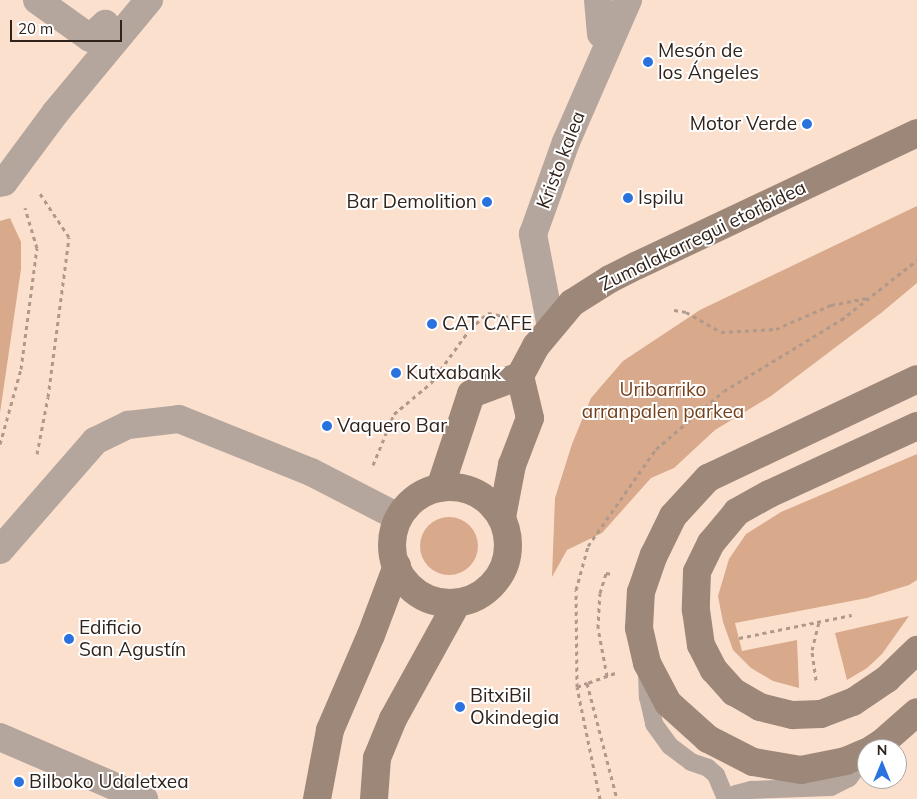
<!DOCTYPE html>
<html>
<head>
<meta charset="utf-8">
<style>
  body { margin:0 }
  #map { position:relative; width:917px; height:799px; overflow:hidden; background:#fce0ce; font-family:Mulish,sans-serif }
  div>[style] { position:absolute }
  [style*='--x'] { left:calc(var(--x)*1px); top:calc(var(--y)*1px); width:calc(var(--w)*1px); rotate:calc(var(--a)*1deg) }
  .green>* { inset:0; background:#d8a98b }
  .round { border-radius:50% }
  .path>* { height:3px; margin-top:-1.5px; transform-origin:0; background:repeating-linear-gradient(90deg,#b0998b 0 4px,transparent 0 8px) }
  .lane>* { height:18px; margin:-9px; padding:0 9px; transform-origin:9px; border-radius:9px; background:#b5a69d }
  .street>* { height:28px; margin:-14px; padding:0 14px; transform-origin:14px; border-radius:14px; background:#b5a69d }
  .secondary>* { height:28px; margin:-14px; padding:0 14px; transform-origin:14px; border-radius:14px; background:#9d8779 }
  .secondary>.ring { margin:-14px; padding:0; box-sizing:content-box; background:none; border:28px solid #9d8779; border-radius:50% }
  .dots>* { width:14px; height:14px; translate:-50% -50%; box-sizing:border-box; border:2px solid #fff; border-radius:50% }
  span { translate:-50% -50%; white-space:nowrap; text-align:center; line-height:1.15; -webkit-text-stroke:4px #fff; paint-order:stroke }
  .poi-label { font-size:19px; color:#30231b }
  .left { translate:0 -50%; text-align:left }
  .right { translate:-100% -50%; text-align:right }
  .street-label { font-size:19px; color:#30231b }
  .park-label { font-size:19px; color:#74411c }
  .north { position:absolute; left:857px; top:739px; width:50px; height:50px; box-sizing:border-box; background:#fff; border:1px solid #aca7a4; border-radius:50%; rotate:0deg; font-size:14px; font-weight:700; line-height:20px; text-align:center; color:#30231b }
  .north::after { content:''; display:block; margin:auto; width:18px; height:22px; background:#2a73df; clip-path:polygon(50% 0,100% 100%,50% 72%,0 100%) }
  .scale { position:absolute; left:10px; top:20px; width:112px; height:22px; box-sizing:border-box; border:2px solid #30231b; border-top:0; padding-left:6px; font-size:15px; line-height:18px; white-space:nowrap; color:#30231b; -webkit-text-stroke:4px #fff; paint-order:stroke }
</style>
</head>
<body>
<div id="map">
  <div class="green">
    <div style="clip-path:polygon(917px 206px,917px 283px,881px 313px,771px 396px,715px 430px,674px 468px,651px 478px,602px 533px,567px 550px,552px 577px,555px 498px,572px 444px,591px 398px,623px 361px,700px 310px)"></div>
    <div style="clip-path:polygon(10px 218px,21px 242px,21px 269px,0 413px,0 221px)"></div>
    <div style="clip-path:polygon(917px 454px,917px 580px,909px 585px,867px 598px,735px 623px,742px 651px,797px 640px,799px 688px,773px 681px,751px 668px,733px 650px,723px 622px,718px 596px,729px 559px,746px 534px,781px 512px)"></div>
    <div class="round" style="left:420px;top:517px;width:58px;height:58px"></div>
    <div style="clip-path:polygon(909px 616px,882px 654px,867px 668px,847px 680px,835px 633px)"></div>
  </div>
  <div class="path">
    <div style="--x:674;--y:310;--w:12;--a:9"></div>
    <div style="--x:686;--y:312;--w:40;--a:29.7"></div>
    <div style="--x:721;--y:332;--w:55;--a:-3.1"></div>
    <div style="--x:776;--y:329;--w:60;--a:-23.6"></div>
    <div style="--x:831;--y:305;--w:37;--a:-11"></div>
    <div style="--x:0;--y:444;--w:78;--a:-74.4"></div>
    <div style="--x:21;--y:369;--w:122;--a:-82.5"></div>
    <div style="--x:37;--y:248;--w:42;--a:-106.7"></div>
    <div style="--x:37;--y:454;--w:58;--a:-79.1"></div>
    <div style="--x:48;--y:397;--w:161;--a:-82.5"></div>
    <div style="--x:69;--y:237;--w:54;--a:-123.7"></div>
    <div style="--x:373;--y:465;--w:55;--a:-67.6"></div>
    <div style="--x:394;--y:414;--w:48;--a:-40"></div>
    <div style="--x:431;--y:383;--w:67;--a:-54.2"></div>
    <div style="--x:470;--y:329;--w:24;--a:-42"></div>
    <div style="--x:488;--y:313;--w:26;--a:11"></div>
    <div style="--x:739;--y:638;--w:115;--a:-11.5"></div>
    <div style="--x:615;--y:673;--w:30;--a:160"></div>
    <div style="--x:587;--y:683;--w:120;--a:75.5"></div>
    <div style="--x:607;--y:676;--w:49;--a:-100.6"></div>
    <div style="--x:598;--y:628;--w:35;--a:-87"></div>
    <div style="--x:600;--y:593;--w:21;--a:-73"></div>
    <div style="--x:606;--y:573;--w:7;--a:8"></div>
    <div style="--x:816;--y:680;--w:30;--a:-98"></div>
    <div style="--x:812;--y:650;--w:29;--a:-76"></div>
    <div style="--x:577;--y:687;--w:11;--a:-22"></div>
    <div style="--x:600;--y:799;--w:114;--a:-101.6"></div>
    <div style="--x:577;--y:687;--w:97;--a:-90.6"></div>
    <div style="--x:576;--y:590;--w:46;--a:-74.7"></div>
    <div style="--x:588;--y:546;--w:118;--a:-55"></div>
    <div style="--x:656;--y:449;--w:89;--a:-40.5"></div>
    <div style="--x:724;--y:391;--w:137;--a:-31.3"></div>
    <div style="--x:841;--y:320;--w:97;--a:-38.3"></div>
  </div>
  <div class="lane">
    <div style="--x:647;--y:672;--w:25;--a:88"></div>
    <div style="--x:648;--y:697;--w:28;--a:77"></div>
    <div style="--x:654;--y:724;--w:27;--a:54"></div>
    <div style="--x:670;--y:746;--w:26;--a:37"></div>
    <div style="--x:691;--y:762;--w:18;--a:19"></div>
    <div style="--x:708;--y:768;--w:11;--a:41"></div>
    <div style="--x:716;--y:775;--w:26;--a:67"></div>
    <div style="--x:731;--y:799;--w:7;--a:-45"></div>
    <div style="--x:736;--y:794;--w:16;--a:-15"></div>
    <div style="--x:751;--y:790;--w:80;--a:-2.1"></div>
    <div style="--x:831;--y:787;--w:20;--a:-27"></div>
    <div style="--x:849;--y:778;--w:14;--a:-54"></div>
    <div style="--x:857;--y:767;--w:11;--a:-75"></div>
  </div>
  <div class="street">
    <div style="--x:37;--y:0;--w:65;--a:35.6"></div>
    <div style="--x:90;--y:38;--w:21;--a:-43"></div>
    <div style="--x:598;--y:0;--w:34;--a:85"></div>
    <div style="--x:0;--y:183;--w:4;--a:-14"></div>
    <div style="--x:4;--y:182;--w:87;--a:-53.4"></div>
    <div style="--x:56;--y:112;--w:146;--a:-50.3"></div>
    <div style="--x:551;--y:327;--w:95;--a:-101"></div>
    <div style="--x:533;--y:234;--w:98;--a:-70.3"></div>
    <div style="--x:566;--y:142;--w:155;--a:-66.4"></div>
    <div style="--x:0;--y:550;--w:145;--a:-48.9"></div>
    <div style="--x:95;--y:441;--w:37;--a:-26"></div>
    <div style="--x:128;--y:425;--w:51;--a:-6.7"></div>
    <div style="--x:179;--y:419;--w:142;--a:21.9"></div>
    <div style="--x:311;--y:472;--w:98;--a:27.3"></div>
    <div style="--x:0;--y:737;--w:157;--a:23.3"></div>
  </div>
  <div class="secondary">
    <div style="--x:917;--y:426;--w:163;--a:155.3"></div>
    <div style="--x:769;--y:494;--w:37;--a:151"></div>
    <div style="--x:737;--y:512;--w:40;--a:130"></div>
    <div style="--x:711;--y:543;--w:32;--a:116"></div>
    <div style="--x:697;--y:572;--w:38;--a:92"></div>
    <div style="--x:696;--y:610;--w:35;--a:82"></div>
    <div style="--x:701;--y:645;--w:28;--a:63"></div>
    <div style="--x:714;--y:670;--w:30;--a:48"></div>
    <div style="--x:734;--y:692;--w:30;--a:30"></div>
    <div style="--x:760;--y:707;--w:34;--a:14"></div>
    <div style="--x:793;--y:715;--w:28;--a:-2"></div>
    <div style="--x:821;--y:714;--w:34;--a:-21"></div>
    <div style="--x:853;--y:702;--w:41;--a:-34.1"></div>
    <div style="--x:887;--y:679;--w:42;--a:-44"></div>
    <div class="ring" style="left:392px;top:487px;width:88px;height:88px"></div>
    <div style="--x:440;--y:488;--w:99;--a:-71.7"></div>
    <div style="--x:471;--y:394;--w:52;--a:-20.2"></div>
    <div style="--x:520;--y:376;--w:34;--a:-62"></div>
    <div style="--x:536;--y:346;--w:56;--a:-50.1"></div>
    <div style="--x:572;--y:303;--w:45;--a:-32.3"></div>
    <div style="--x:610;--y:279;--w:31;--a:-27"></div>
    <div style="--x:638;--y:265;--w:309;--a:-25.3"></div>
    <div style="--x:502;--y:517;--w:53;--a:-79.1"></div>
    <div style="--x:512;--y:465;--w:50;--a:-69"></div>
    <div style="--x:530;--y:418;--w:43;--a:-103.4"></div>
    <div style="--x:872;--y:749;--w:13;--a:-32"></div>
    <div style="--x:883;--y:742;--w:45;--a:-41.4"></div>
    <div style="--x:867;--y:752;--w:23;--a:157"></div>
    <div style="--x:846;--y:761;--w:46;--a:168.7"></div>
    <div style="--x:801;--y:770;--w:49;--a:-170.5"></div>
    <div style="--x:753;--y:762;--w:51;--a:-152.9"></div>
    <div style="--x:708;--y:739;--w:54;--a:-138"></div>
    <div style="--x:668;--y:703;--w:45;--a:-117.7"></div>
    <div style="--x:647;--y:663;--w:36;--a:-103"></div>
    <div style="--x:639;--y:628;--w:36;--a:-87"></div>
    <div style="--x:641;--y:592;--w:39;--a:-71"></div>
    <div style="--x:654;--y:555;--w:43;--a:-64"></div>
    <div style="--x:673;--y:516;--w:52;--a:-47.4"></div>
    <div style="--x:708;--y:478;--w:231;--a:-25.3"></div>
    <div style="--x:317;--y:799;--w:70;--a:-79.3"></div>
    <div style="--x:330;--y:730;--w:103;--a:-66.7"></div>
    <div style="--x:371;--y:635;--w:74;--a:-69.4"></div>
    <div style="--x:374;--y:799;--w:41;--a:-85.8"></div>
    <div style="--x:377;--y:758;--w:42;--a:-67.7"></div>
    <div style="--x:393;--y:719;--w:132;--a:-61.1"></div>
  </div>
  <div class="dots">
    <div style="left:648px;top:62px;background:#2a73df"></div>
    <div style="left:807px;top:124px;background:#2a73df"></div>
    <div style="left:628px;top:198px;background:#2a73df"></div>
    <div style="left:487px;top:202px;background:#2a73df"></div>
    <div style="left:432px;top:324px;background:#2a73df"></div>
    <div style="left:396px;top:373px;background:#2a73df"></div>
    <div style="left:327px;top:426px;background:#2a73df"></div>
    <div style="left:69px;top:639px;background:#2a73df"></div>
    <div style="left:460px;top:707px;background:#2a73df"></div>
    <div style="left:19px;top:782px;background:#2a73df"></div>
  </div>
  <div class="poi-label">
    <span class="left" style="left:658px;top:62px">Mesón de<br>los Ángeles</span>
    <span class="right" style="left:797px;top:124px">Motor Verde</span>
    <span class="left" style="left:638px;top:198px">Ispilu</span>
    <span class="right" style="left:477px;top:202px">Bar Demolition</span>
    <span class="left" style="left:442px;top:324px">CAT CAFE</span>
    <span class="left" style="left:406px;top:373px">Kutxabank</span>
    <span class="left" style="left:337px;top:426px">Vaquero Bar</span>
    <span class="left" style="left:79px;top:639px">Edificio<br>San Agustín</span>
    <span class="left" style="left:470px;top:707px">BitxiBil<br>Okindegia</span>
    <span class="left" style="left:29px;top:782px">Bilboko Udaletxea</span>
  </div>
  <div class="street-label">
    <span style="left:561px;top:160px;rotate:-69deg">Kristo kalea</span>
    <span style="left:703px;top:236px;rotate:-26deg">Zumalakarregui etorbidea</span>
  </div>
  <div class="park-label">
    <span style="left:663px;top:401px">Uribarriko<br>arranpalen parkea</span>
  </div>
  <div class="north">N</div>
  <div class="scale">20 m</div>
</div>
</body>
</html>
